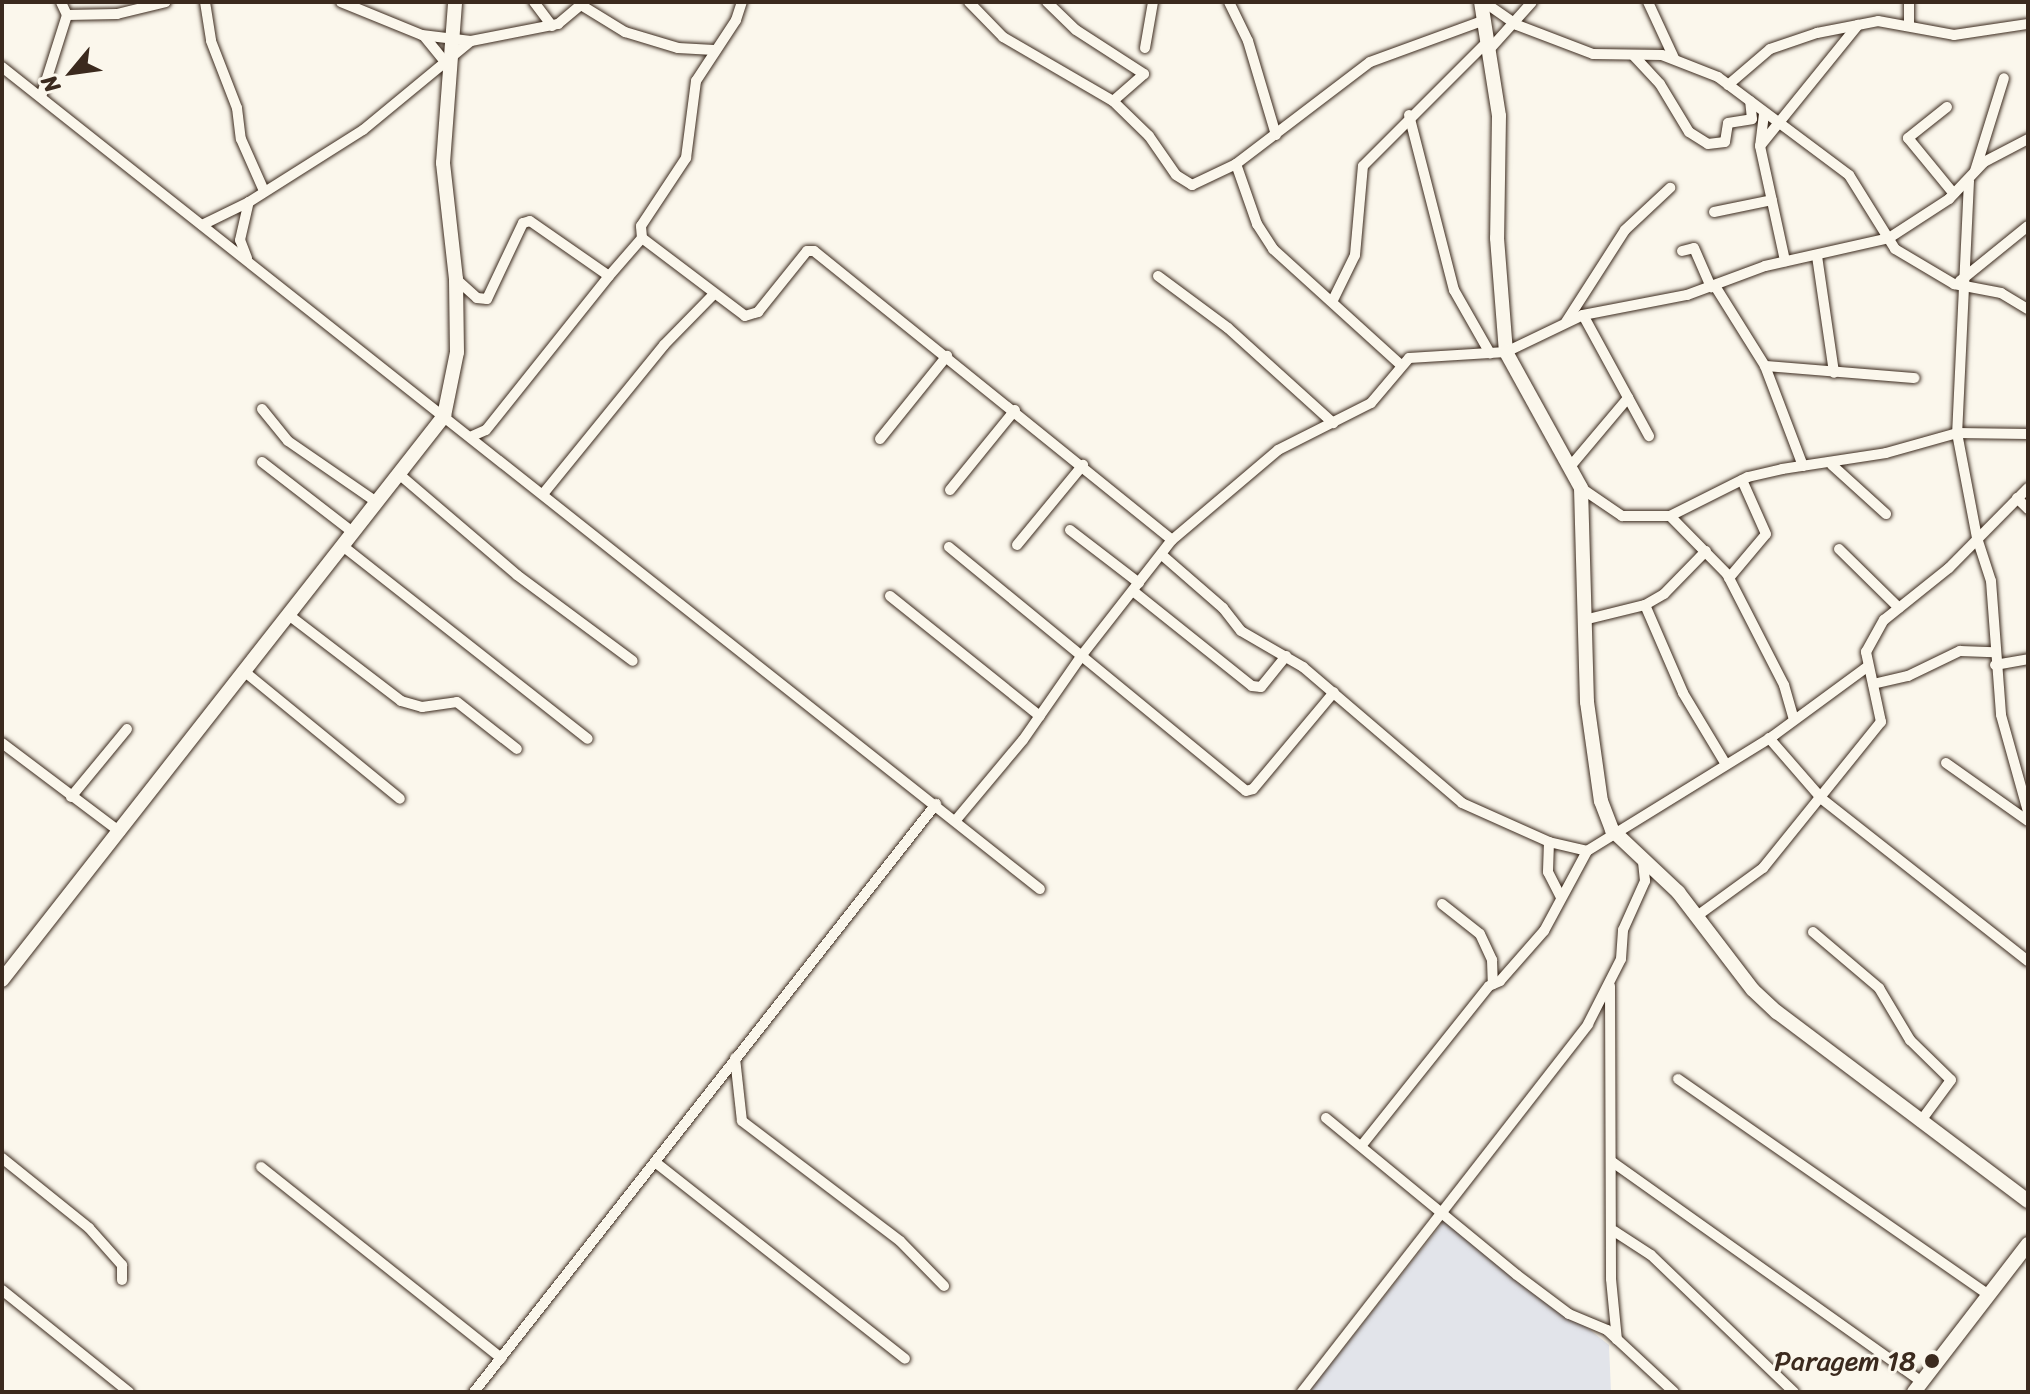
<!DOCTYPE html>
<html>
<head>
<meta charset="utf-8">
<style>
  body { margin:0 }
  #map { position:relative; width:2030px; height:1394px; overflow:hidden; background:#fbf7ec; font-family:Sriracha,sans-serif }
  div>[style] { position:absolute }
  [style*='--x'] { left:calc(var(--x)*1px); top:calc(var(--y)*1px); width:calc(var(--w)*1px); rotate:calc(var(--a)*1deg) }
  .built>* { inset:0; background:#e2e4ea }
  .roads { filter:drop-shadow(0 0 2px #3b2a1e) drop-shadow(0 0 2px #3b2a1e) }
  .street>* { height:10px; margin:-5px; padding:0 5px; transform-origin:5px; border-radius:5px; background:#fbf7ec }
  .secondary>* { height:14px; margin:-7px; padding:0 7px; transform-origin:7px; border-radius:7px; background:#fbf7ec }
  .dots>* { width:22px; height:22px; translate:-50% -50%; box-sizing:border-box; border:4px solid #fbf7ec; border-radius:50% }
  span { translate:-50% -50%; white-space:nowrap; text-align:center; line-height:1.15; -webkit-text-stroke:6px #fbf7ec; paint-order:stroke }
  .poi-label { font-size:28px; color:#3b2a1e }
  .right { translate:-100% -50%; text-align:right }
  .frame { position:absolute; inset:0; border:4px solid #3b2a1e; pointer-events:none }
  .north { position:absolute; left:32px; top:32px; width:80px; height:80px; -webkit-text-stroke:6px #fbf7ec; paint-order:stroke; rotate:241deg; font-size:22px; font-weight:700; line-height:32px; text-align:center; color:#3b2a1e }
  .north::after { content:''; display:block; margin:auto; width:28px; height:36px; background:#3b2a1e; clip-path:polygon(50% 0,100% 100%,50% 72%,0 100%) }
</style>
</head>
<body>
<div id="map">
  <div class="built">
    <div style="clip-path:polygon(1447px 1217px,1609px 1345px,1611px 1392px,1309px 1392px)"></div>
  </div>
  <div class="roads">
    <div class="street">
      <div style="--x:205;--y:2;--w:39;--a:81"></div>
      <div style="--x:211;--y:41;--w:72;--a:68.8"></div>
      <div style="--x:237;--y:108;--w:31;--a:83"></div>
      <div style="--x:241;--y:139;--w:57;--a:66.1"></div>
      <div style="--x:341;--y:2;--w:87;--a:22.2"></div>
      <div style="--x:422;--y:35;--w:49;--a:7"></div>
      <div style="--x:471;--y:41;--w:89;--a:-11.1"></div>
      <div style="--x:558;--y:24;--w:34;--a:-40"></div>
      <div style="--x:534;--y:2;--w:30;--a:53"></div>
      <div style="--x:969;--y:2;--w:49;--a:45.8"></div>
      <div style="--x:1003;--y:37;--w:127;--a:30.2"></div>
      <div style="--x:1113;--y:101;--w:50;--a:44.2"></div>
      <div style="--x:1149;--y:136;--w:47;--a:55.3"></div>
      <div style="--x:1176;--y:175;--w:19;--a:32"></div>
      <div style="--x:1192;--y:185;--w:49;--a:-25.5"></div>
      <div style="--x:1236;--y:164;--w:168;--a:-37.3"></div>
      <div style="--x:1370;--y:62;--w:119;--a:-20.1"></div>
      <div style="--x:1047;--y:2;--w:40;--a:44"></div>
      <div style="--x:1076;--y:30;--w:81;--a:32.9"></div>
      <div style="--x:1144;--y:74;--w:41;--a:138.9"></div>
      <div style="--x:1229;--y:2;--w:43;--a:64"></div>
      <div style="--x:1248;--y:41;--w:98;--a:73.4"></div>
      <div style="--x:1484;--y:2;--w:40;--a:34.9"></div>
      <div style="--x:1517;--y:25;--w:81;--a:20.9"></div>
      <div style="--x:1593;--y:54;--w:69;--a:0.8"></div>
      <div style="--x:1662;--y:55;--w:60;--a:21.4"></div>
      <div style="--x:1718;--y:77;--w:164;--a:36.8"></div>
      <div style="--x:1849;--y:175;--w:87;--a:58.1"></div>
      <div style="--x:1895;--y:249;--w:69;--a:30.7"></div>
      <div style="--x:1954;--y:284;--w:48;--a:10.8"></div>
      <div style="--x:2001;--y:293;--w:31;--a:31"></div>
      <div style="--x:1648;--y:2;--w:62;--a:65.1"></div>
      <div style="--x:581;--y:5;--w:52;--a:31.5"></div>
      <div style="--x:625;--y:32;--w:55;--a:16.8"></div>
      <div style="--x:678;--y:48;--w:36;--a:3"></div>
      <div style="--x:67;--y:15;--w:50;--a:-1.1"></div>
      <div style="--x:117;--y:14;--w:50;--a:-13.8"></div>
      <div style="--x:1909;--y:23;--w:21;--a:-90"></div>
      <div style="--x:424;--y:36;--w:36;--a:51"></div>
      <div style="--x:1145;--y:48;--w:47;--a:-80.1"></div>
      <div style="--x:1489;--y:50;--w:64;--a:-48.1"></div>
      <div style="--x:1634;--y:56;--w:38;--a:47"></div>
      <div style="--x:1660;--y:84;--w:56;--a:58.9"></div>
      <div style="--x:1689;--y:132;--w:22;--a:32"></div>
      <div style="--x:1708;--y:144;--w:17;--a:-7"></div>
      <div style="--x:1725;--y:142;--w:19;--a:-81"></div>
      <div style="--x:1728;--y:123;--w:24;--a:-9"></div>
      <div style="--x:1752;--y:119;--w:18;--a:-96"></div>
      <div style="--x:2;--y:67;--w:1324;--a:38.38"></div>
      <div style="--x:1728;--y:85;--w:55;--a:-40.6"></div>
      <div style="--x:1770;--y:49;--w:50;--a:-18.8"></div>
      <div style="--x:1817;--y:33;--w:62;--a:-11.1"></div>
      <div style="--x:1878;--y:21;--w:77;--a:10.4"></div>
      <div style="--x:1954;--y:35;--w:75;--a:-8.5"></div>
      <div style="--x:41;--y:97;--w:86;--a:-72.4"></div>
      <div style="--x:67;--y:15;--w:14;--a:-115"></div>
      <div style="--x:1947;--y:107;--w:50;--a:141.5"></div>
      <div style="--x:1908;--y:138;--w:72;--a:50.6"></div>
      <div style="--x:1764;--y:114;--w:32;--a:97"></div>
      <div style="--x:1760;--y:146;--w:118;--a:77.7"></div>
      <div style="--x:1409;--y:115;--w:181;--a:75.6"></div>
      <div style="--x:1454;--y:290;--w:73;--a:60.3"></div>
      <div style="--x:1760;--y:146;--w:156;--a:-51"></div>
      <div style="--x:1236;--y:164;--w:64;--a:70.7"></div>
      <div style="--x:1257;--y:224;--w:30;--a:57"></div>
      <div style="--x:1273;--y:249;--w:173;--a:42.2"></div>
      <div style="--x:1975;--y:171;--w:97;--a:-72.7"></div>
      <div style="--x:1969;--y:181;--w:252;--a:92.7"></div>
      <div style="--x:1957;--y:433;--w:107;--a:79.2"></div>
      <div style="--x:1977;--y:538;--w:45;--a:72"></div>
      <div style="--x:1991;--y:581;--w:134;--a:85.7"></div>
      <div style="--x:2001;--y:715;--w:101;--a:74.4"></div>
      <div style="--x:1714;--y:212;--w:59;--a:-11.7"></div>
      <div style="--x:202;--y:225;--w:52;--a:-26.1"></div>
      <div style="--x:249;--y:202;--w:135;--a:-32.3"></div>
      <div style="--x:363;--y:130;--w:140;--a:-39.5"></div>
      <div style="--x:642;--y:238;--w:129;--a:37.1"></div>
      <div style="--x:745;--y:316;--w:14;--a:-17"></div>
      <div style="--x:758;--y:312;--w:78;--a:-51.2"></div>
      <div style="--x:807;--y:251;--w:7;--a:0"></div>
      <div style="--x:814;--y:251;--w:460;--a:38.9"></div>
      <div style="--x:1682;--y:251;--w:12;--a:-14"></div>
      <div style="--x:1694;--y:248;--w:43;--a:66.4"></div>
      <div style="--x:1817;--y:256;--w:118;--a:81.7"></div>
      <div style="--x:247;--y:258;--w:19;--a:-111"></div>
      <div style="--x:240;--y:240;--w:39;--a:-77"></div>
      <div style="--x:1158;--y:276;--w:87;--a:36.6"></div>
      <div style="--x:1228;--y:328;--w:142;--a:42.1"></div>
      <div style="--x:456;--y:279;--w:28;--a:42"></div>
      <div style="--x:477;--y:298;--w:10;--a:6"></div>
      <div style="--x:487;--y:299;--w:84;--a:-64.7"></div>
      <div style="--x:523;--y:223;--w:7;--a:-16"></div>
      <div style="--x:530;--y:221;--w:96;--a:34.8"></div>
      <div style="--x:609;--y:276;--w:50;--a:-49"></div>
      <div style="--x:642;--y:238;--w:12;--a:-95"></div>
      <div style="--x:641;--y:226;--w:82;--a:-56.5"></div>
      <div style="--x:686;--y:158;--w:78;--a:-82.6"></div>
      <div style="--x:696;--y:81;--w:73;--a:-56.7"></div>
      <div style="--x:736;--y:20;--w:19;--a:-72"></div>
      <div style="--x:1960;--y:281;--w:87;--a:-39"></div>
      <div style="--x:1715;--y:286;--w:94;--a:58"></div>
      <div style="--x:1765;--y:366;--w:107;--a:69.2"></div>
      <div style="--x:1333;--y:300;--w:50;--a:-63.9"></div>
      <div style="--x:1355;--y:255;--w:89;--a:-84.9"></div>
      <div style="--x:1363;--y:166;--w:175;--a:-45"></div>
      <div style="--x:1583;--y:315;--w:138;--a:61.4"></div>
      <div style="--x:1566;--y:322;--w:109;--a:-57.3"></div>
      <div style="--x:1625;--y:230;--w:62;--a:-43"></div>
      <div style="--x:1765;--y:366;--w:150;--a:4.6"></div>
      <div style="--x:262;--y:409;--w:41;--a:50.9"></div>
      <div style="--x:288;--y:441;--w:109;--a:34.6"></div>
      <div style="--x:470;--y:437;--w:17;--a:-24"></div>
      <div style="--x:486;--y:430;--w:197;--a:-51.4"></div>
      <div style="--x:880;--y:439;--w:107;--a:-51.1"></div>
      <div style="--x:262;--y:462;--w:116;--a:37.7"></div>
      <div style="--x:1832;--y:465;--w:73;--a:42.2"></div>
      <div style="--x:1569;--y:468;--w:92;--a:-49.9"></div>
      <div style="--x:400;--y:475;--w:154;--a:40.5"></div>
      <div style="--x:517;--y:575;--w:144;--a:36.6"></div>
      <div style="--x:1581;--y:488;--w:50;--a:34.3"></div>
      <div style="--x:1622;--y:516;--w:48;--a:0"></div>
      <div style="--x:1670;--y:516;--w:87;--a:-26.6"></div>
      <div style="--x:1748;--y:477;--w:35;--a:-13"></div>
      <div style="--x:1782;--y:469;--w:105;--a:-8.7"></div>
      <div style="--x:1886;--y:453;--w:74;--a:-15.7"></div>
      <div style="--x:1957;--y:433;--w:71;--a:0.8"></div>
      <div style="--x:950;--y:490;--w:103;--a:-50.9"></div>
      <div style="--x:543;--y:494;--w:192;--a:-50.9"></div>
      <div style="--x:664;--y:345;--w:71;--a:-45.6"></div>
      <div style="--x:2017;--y:498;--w:16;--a:45"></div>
      <div style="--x:1670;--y:516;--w:81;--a:45.5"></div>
      <div style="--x:1727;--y:574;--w:125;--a:62.8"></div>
      <div style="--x:1784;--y:685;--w:35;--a:74"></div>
      <div style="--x:1070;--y:530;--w:87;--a:37.5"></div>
      <div style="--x:1017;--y:545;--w:104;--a:-50.5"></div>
      <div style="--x:344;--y:547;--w:310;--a:38.2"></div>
      <div style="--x:949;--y:547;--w:384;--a:39.4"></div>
      <div style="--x:1246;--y:791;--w:7;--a:-16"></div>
      <div style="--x:1253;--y:789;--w:126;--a:-50.1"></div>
      <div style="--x:1839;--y:549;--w:84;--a:44.5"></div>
      <div style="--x:1162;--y:555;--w:81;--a:41"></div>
      <div style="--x:1223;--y:608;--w:29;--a:52"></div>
      <div style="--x:1241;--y:631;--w:72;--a:30.1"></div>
      <div style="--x:1303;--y:667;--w:209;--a:40.5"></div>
      <div style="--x:1462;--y:803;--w:95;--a:24.1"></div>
      <div style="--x:1549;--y:842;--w:39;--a:13"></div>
      <div style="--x:1587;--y:851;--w:219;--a:-31.7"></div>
      <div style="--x:1773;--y:736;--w:117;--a:-36.3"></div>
      <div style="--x:1729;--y:578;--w:57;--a:-49.9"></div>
      <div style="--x:1766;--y:534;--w:59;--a:-114"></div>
      <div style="--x:1133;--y:591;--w:152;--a:38.6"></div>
      <div style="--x:1252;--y:686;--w:9;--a:6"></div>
      <div style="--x:1261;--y:687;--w:40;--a:-51"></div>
      <div style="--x:890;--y:596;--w:192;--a:38.7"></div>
      <div style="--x:1645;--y:605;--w:96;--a:66.6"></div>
      <div style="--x:1683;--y:693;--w:82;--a:59"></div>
      <div style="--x:290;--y:616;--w:140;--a:37.4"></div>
      <div style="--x:401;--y:701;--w:22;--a:16"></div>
      <div style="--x:422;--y:707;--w:35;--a:-8"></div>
      <div style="--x:457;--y:702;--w:76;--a:38.1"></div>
      <div style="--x:1588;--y:619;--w:59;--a:-13.8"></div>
      <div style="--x:1645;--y:605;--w:22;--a:-30"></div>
      <div style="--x:1664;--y:594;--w:60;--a:-45.7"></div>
      <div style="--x:1995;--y:665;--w:34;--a:-10"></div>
      <div style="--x:245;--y:672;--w:200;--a:39.3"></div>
      <div style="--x:1873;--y:684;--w:36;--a:-13"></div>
      <div style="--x:1908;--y:676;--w:58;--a:-25.7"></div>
      <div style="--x:1960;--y:651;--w:34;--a:2"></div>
      <div style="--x:1769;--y:738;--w:81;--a:49"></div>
      <div style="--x:1822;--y:799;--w:262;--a:38.2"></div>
      <div style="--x:2;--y:743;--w:148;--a:37"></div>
      <div style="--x:1946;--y:763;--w:100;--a:35.3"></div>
      <div style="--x:71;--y:797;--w:88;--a:-50.5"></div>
      <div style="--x:956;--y:820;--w:104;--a:-50.1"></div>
      <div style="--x:1023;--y:740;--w:103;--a:-55.2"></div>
      <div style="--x:1082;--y:655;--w:146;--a:-52"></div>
      <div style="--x:1172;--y:540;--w:139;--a:-40.3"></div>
      <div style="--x:1278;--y:450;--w:104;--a:-26.8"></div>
      <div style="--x:1371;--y:403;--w:59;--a:-49.8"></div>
      <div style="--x:1409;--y:358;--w:97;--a:-3.5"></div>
      <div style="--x:1506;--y:352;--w:85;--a:-25.7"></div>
      <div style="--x:1583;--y:315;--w:106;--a:-10.9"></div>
      <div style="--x:1687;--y:295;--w:83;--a:-20.4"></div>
      <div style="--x:1765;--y:266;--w:127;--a:-12.7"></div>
      <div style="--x:1889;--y:238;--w:72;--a:-33"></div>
      <div style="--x:1949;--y:199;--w:51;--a:-46.6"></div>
      <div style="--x:1984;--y:162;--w:50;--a:-27.6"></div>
      <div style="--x:1549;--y:842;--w:30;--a:92"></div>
      <div style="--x:1548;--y:872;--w:29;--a:63"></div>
      <div style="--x:1442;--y:904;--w:48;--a:38.3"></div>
      <div style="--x:1480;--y:934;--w:29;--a:65"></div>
      <div style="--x:1492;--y:960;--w:24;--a:88"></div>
      <div style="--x:1697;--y:916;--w:82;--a:-36"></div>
      <div style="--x:1763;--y:868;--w:188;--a:-51.1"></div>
      <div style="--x:1881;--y:722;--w:72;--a:-102.1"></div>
      <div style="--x:1866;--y:652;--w:37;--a:-61"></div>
      <div style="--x:1884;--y:620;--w:83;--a:-38.7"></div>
      <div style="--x:1949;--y:568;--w:112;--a:-45.4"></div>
      <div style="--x:1813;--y:932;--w:87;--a:40.3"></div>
      <div style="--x:1879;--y:988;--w:61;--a:59.2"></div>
      <div style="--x:1910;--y:1040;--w:57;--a:44.3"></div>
      <div style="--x:1951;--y:1080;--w:52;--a:126.4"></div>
      <div style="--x:1610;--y:986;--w:293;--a:89.8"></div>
      <div style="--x:1611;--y:1279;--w:61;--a:84.4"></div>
      <div style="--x:735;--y:1058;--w:63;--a:83.7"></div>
      <div style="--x:742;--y:1121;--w:198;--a:37.2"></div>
      <div style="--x:900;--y:1241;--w:63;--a:45.6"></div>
      <div style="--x:1678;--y:1079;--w:379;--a:34.8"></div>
      <div style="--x:1326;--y:1118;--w:247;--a:39.4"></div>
      <div style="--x:1517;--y:1275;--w:65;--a:36.9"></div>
      <div style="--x:1569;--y:1314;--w:41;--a:22.8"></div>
      <div style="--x:1607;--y:1330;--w:91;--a:42.8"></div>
      <div style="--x:1362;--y:1145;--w:203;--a:-51.4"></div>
      <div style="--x:1489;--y:986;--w:12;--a:-24"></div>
      <div style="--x:1500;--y:981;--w:67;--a:-48.7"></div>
      <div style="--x:1544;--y:931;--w:91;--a:-61.7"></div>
      <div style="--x:2;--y:1158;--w:112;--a:38.8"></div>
      <div style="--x:89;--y:1228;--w:50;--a:48.3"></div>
      <div style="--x:122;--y:1265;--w:15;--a:90"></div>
      <div style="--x:1611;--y:1161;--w:382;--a:35.4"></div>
      <div style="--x:655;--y:1162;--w:318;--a:38.2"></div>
      <div style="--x:261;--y:1167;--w:307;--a:38.5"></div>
      <div style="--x:1614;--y:1231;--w:44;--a:33"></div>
      <div style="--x:1651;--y:1255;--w:198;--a:43.8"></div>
      <div style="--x:2;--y:1290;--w:163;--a:38.8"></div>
      <div style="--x:474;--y:1392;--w:748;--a:-51.84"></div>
      <div style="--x:1302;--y:1392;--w:466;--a:-52.1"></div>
      <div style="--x:1588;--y:1024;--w:73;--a:-63.1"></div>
      <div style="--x:1621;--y:959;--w:29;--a:-86"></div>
      <div style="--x:1623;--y:930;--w:54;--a:-65.8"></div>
      <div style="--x:1645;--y:881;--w:18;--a:-96"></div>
    </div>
    <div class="secondary">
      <div style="--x:1481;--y:2;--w:115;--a:81"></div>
      <div style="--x:1499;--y:116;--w:122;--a:90.9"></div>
      <div style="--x:1497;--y:238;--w:114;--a:85.5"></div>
      <div style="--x:1506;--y:352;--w:155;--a:61.1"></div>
      <div style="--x:1581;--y:488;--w:214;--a:88.4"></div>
      <div style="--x:1587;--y:702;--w:100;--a:82"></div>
      <div style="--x:1601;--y:801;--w:31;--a:69"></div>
      <div style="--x:1612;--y:830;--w:91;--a:43.2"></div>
      <div style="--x:1678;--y:892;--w:123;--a:52.6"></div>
      <div style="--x:1753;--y:990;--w:33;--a:43"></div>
      <div style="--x:1777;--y:1012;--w:314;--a:37"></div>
      <div style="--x:2;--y:980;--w:717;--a:-51.91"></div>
      <div style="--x:444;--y:416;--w:65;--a:-78.5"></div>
      <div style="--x:457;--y:352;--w:73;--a:-90.8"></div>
      <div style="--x:456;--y:279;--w:117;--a:-96.4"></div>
      <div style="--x:443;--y:163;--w:161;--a:-85.7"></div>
      <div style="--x:1914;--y:1392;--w:187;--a:-52.4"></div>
    </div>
  </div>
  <div class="dots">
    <div style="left:1932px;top:1361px;background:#3b2a1e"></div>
  </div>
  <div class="poi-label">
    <span class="right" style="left:1916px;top:1361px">Paragem 18</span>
  </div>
  <div class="frame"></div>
  <div class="north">N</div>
</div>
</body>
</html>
